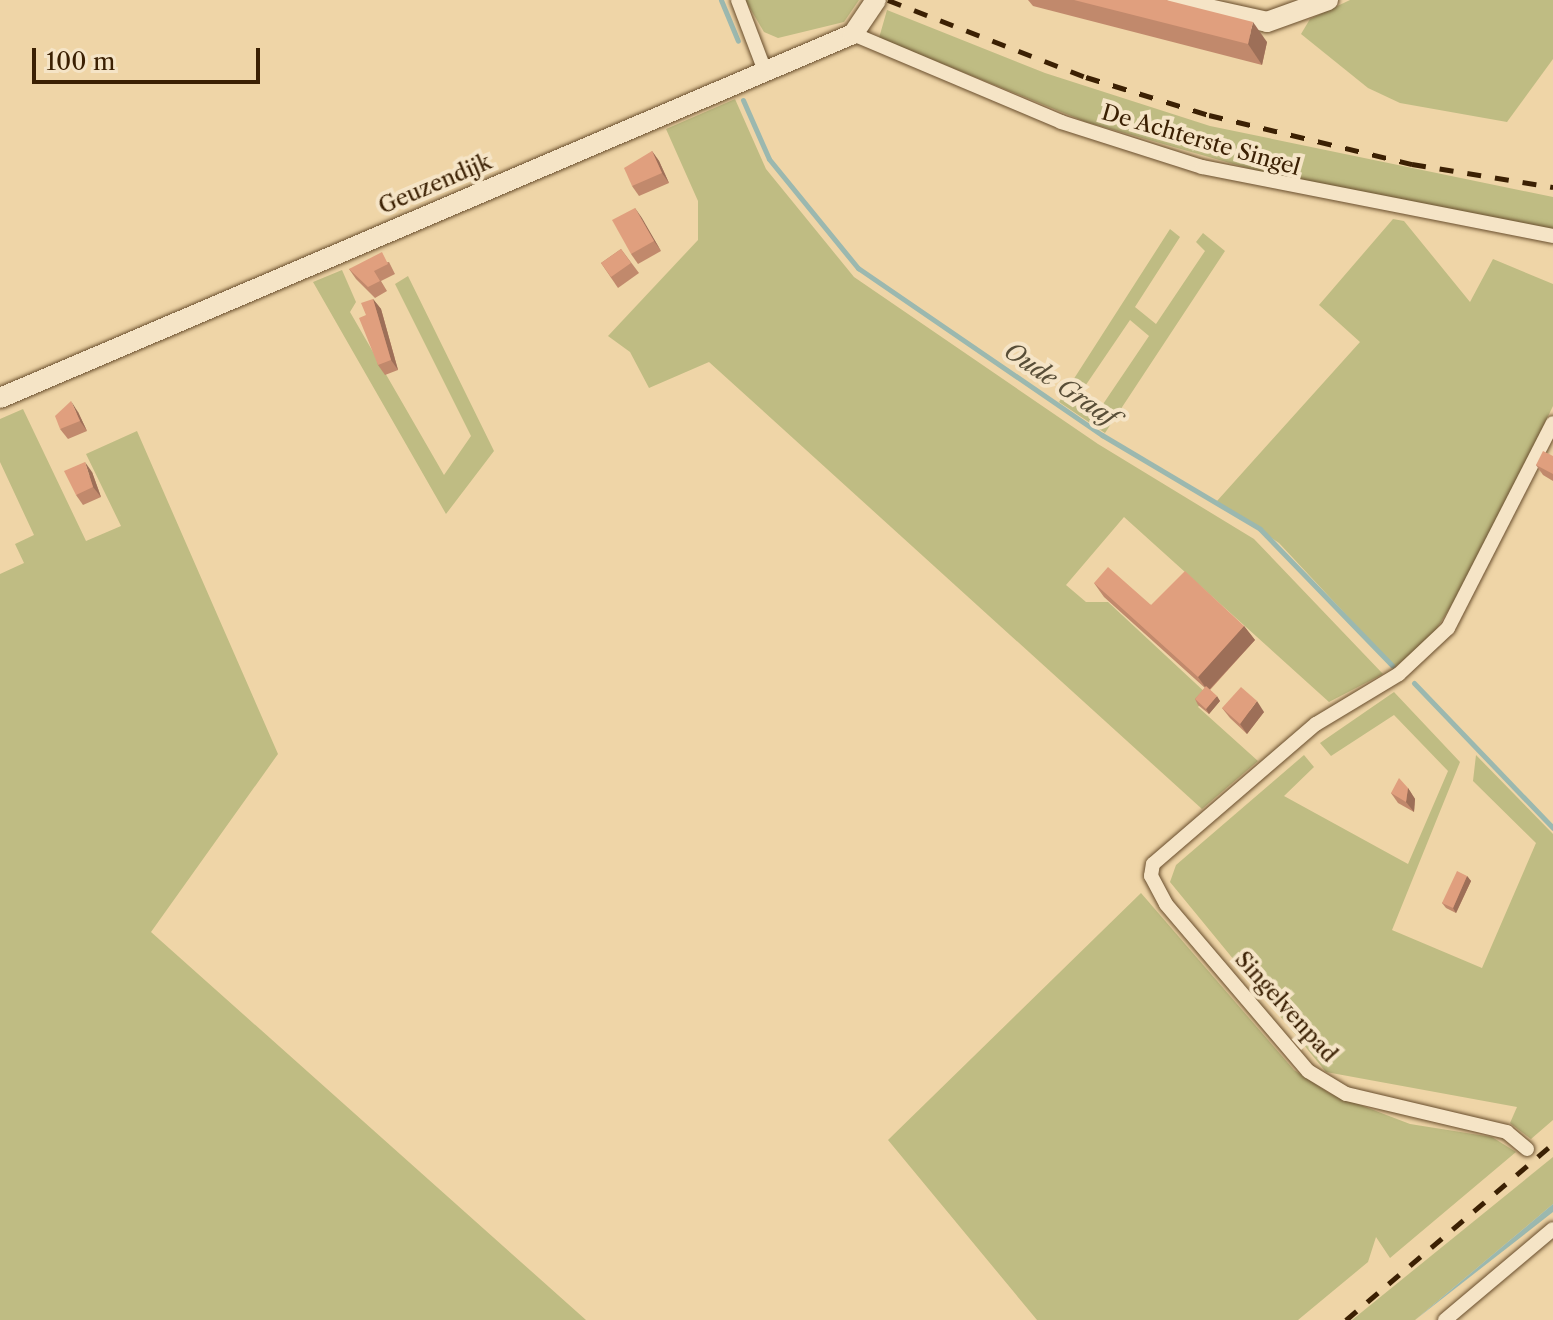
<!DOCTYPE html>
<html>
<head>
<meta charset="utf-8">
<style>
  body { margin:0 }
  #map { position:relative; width:1553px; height:1320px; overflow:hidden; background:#efd5a7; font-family:"Libre Caslon Text",serif }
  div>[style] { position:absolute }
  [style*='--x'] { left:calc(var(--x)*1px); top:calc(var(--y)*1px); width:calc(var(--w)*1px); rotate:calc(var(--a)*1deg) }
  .green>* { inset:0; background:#bfbc83 }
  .water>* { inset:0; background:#9bb8af }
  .stream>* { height:5px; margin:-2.5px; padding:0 2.5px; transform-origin:2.5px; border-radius:2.5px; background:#9bb8af }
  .roads { filter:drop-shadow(0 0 2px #684d2c) drop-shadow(0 0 2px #684d2c) }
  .street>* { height:14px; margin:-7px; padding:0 7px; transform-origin:7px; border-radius:7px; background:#f5e4c6 }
  .secondary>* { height:20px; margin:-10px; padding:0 10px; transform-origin:10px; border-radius:10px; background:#f5e4c6 }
  .rail>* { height:5px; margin-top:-2.5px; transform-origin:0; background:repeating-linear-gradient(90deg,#3b2003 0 14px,transparent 0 28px) }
  .wall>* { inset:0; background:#c1896c }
  .shaded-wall>* { inset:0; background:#9d6f58 }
  .building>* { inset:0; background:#e09f7e }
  span { translate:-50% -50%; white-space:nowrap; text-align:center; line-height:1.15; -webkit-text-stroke:8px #f5e4c6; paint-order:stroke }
  .street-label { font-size:22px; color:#3b2003 }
  .water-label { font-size:24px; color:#584e37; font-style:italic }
  .scale { position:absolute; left:32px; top:48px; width:228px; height:36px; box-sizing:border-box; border:4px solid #3b2003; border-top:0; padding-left:10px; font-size:24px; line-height:28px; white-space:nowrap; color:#3b2003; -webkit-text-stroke:6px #f5e4c6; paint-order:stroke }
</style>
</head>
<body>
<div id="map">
  <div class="green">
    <div style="clip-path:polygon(745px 0,859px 0,844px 22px,778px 38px,764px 32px)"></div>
    <div style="clip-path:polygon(1350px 0,1553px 0,1553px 59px,1507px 122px,1400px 103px,1368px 88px,1301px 34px,1310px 19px)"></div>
    <div style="clip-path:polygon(887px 10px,1045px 73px,1210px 126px,1553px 197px,1553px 231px,1321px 189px,1086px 122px,879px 38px)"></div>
    <div style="clip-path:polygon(735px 99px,766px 169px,854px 277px,1098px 444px,1254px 539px,1383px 674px,1329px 702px,1124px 517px,1066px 585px,1086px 602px,1108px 602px,1208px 695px,1198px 707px,1258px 761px,1202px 809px,709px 362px,649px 388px,630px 352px,608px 336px,698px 240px,698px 201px,666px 129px)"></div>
    <div style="clip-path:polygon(1393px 219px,1404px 221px,1470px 302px,1493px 259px,1553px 284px,1553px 406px,1475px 568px,1432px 636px,1395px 667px,1279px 543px,1217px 501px,1360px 342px,1319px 305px)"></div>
    <div style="clip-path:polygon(evenodd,1170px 229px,1180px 237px,1135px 307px,1156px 324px,1205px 251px,1196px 242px,1203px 233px,1225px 251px,1105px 433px,1059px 402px,1170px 229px,1130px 320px,1149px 336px,1095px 416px,1077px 398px,1130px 320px)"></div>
    <div style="clip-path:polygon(342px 270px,356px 302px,350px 312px,444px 475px,471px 436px,395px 284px,408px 276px,494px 451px,446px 514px,313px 282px)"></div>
    <div style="clip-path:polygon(23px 409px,86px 541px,121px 526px,86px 454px,137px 431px,278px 754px,151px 932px,586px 1320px,0 1320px,0 574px,24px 563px,15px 544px,34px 535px,0 462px,0 419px)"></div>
    <div style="clip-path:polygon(1394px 692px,1460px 762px,1392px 930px,1482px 968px,1536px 843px,1473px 781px,1476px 755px,1553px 834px,1553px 1120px,1531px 1139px,1510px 1123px,1517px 1107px,1326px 1072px,1170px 882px,1176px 865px,1304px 755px,1314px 767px,1284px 796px,1408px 864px,1448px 771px,1394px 715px,1331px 756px,1320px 743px)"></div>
    <div style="clip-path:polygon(1141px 893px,1294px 1070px,1329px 1093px,1410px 1124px,1492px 1137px,1516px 1152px,1390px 1258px,1376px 1237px,1368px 1262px,1298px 1320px,1037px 1320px,888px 1140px)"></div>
    <div style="clip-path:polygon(1553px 1157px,1553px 1204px,1415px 1320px,1352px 1320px)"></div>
  </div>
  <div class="water">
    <div style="clip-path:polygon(1553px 1204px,1553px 1212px,1415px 1320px)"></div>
  </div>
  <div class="stream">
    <div style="--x:721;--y:0;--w:44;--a:67.5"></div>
    <div style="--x:743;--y:100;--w:64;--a:66.2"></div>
    <div style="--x:769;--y:159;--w:141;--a:50.8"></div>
    <div style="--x:858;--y:268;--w:296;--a:34.4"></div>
    <div style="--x:1102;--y:435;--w:184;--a:30.7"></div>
    <div style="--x:1260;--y:529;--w:190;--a:45.9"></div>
    <div style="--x:1414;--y:683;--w:201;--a:46.2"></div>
  </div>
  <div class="roads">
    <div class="street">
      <div style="--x:738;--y:0;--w:76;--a:69.2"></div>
      <div style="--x:853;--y:34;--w:226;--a:22.9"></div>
      <div style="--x:1061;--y:122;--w:148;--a:17.7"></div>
      <div style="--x:1202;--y:167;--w:358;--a:11.1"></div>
      <div style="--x:1527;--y:1149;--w:26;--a:-140"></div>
      <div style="--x:1507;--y:1132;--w:165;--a:-166.7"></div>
      <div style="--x:1346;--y:1094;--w:44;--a:-148.8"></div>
      <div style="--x:1308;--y:1071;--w:219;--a:-130.4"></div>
      <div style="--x:1166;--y:904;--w:32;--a:-118"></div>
      <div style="--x:1151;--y:876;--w:12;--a:-81"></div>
      <div style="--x:1153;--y:864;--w:215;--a:-40.7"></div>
      <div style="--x:1316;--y:724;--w:97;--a:-31.1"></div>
      <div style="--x:1399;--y:674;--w:67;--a:-43.2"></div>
      <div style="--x:1448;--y:628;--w:230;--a:-62.9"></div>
      <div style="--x:1445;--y:1320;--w:141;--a:-40.1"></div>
    </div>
    <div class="secondary">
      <div style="--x:1168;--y:0;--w:101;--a:12.5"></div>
      <div style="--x:1267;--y:22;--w:65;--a:-19.8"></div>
      <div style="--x:0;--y:398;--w:927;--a:-23.11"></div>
      <div style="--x:853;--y:34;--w:41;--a:-55.9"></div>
    </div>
  </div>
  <div class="rail">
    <div style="--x:888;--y:0;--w:212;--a:21.3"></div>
    <div style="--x:1086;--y:77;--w:129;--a:17.2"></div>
    <div style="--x:1209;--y:115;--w:209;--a:13.6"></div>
    <div style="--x:1412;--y:164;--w:143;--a:9.3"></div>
    <div style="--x:1346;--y:1320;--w:272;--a:-40.4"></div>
  </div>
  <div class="wall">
    <div style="clip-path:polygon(1028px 0,1166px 0,1267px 42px,1262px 65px,1033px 6px)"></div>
    <div style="clip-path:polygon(652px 151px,659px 161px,669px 183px,639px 196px,632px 186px)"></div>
    <div style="clip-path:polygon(635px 208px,661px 251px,638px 264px,631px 254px)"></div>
    <div style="clip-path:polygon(621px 249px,639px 273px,618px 288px,601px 263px)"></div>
    <div style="clip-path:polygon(389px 262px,395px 274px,381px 281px,387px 291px,375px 298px,356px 279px,349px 269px)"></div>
    <div style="clip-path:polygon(373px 299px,381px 309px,398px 370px,385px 375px,378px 365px,366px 315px)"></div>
    <div style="clip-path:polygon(78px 412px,87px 431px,68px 439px,60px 429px)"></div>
    <div style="clip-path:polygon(1553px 456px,1553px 481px,1543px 475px,1536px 465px)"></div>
    <div style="clip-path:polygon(92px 472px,101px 497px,83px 505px,76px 495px)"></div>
    <div style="clip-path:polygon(1094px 583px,1151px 605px,1244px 626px,1255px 640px,1210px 690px,1220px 701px,1209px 714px,1198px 705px,1195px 699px,1205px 688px,1104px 597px)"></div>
    <div style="clip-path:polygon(1222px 708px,1264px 712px,1247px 734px,1230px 718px)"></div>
    <div style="clip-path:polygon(1408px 788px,1415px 799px,1414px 812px,1398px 803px,1391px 793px)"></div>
    <div style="clip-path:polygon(1467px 876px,1471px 881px,1456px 913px,1446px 908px,1442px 903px)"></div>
  </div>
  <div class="shaded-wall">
    <div style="clip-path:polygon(1253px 22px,1267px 42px,1262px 65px,1248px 44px)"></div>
    <div style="clip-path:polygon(652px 151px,659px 161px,669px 183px,662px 173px)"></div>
    <div style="clip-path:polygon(635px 208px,642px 218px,661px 251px,654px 241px)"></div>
    <div style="clip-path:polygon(373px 299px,381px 309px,398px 370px,391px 360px)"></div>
    <div style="clip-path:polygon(71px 401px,78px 412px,87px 431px,80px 421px)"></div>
    <div style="clip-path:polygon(85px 462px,92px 472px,101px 497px,93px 487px)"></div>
    <div style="clip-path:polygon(1244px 626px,1255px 640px,1208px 691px,1198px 677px)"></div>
    <div style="clip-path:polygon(1217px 696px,1220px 701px,1209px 714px,1206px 709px)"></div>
    <div style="clip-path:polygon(1257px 701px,1264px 712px,1247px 734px,1240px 724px)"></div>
    <div style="clip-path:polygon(1408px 788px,1415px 799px,1414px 812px,1406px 802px)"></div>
    <div style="clip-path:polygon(1467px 876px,1471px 881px,1456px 913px,1453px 908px)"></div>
  </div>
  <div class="building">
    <div style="clip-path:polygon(1074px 0,1166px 0,1253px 22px,1248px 44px)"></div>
    <div style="clip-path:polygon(652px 151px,662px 173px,632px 186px,624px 168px)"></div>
    <div style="clip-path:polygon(635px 208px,654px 241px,631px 254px,612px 220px)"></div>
    <div style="clip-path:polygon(621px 249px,631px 263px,611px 277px,601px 263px)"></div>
    <div style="clip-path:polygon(382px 252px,388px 264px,374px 271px,380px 281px,368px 287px,349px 269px)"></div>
    <div style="clip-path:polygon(373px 299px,391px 360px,378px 365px,359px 318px,366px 315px,361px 303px)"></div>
    <div style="clip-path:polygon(71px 401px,80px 421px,60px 429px,55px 416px)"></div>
    <div style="clip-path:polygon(1543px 451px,1553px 456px,1553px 474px,1536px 465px)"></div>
    <div style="clip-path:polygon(85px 462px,93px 487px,76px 495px,64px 471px)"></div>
    <div style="clip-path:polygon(1108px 567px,1151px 605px,1185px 571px,1244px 626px,1198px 677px,1094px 583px)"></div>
    <div style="clip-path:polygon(1206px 686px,1217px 696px,1206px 709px,1195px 699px)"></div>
    <div style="clip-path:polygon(1241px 687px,1257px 701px,1240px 724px,1222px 708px)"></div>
    <div style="clip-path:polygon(1399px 778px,1408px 788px,1406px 802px,1391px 793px)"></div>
    <div style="clip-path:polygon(1457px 871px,1467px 876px,1453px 908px,1442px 903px)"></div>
  </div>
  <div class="street-label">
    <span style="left:1201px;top:140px;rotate:16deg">De Achterste Singel</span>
    <span style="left:435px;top:184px;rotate:-23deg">Geuzendijk</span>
    <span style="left:1286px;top:1007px;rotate:48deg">Singelvenpad</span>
  </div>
  <div class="water-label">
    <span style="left:1060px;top:384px;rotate:34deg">Oude Graaf</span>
  </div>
  <div class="scale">100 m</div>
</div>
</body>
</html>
